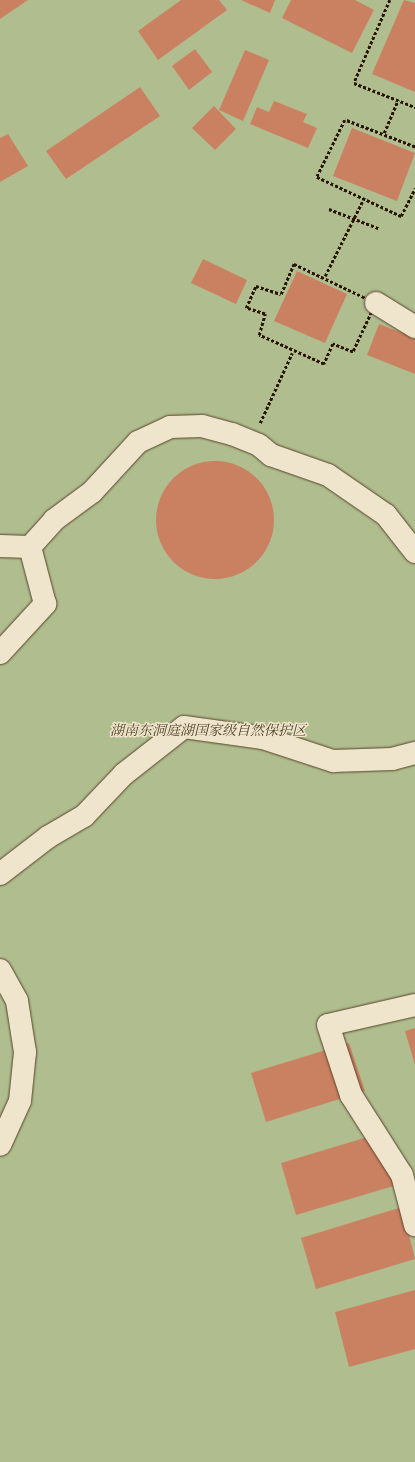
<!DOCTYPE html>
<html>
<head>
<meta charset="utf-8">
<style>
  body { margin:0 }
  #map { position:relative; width:415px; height:1462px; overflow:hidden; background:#e6d5b1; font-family:Alegreya,"Noto Serif SC",serif }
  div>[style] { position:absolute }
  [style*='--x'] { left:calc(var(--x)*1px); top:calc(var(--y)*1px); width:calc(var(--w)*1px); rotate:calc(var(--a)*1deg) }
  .green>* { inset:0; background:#b0be8f }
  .building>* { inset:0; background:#ca8161 }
  .round { border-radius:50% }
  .path>* { height:2.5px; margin-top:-1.25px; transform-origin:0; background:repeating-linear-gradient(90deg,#291400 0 3px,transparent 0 5px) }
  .roads { filter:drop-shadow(0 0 1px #58442c) drop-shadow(0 0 1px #58442c) }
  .minor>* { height:22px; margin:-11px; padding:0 11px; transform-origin:11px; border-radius:11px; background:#efe4cc }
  span { translate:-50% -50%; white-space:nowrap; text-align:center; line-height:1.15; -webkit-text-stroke:3px #efe4cc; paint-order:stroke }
  .park-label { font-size:14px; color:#52472b; font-style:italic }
</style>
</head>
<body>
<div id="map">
  <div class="green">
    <div style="clip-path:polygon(0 0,415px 0,415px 1462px,0 1462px)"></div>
  </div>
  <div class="building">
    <div style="clip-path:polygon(0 0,28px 0,0 19px)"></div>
    <div style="clip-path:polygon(181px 0,219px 0,227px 10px,158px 60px,138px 31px)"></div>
    <div style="clip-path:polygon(241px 0,275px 0,270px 13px)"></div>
    <div style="clip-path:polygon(291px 0,355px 0,374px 10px,352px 53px,282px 18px)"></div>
    <div style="clip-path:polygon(404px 0,415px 3px,415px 92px,372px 74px)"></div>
    <div style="clip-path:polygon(195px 49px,212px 72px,189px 90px,172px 66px)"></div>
    <div style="clip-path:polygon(245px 50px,269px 60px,243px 121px,219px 110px)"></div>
    <div style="clip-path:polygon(140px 87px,160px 116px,66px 179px,46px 151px)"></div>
    <div style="clip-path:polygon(274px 101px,307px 114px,303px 122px,317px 128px,308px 148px,250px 124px,257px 107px,269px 112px)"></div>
    <div style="clip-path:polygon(214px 106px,236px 129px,215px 150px,192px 128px)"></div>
    <div style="clip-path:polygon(352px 128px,415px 153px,397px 201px,333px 176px)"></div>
    <div style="clip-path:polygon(8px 134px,28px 166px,0 182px,0 138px)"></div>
    <div style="clip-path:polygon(203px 259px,247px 280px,236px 304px,191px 283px)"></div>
    <div style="clip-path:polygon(297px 271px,347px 294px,325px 343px,274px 321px)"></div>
    <div style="clip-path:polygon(379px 324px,415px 338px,415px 374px,367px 355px)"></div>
    <div class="round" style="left:156px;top:461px;width:118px;height:118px"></div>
    <div style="clip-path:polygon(415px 1028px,415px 1065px,405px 1031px)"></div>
    <div style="clip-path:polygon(349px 1043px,365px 1091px,266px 1122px,251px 1073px)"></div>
    <div style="clip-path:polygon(381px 1133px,397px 1185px,296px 1215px,281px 1163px)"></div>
    <div style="clip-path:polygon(402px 1207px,415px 1259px,316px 1289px,301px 1238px)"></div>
    <div style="clip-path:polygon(415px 1290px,415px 1349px,349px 1367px,335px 1312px)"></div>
  </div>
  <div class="path">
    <div style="--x:390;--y:0;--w:90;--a:113.4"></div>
    <div style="--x:354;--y:83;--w:66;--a:21.5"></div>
    <div style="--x:384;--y:133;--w:36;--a:-67"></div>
    <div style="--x:415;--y:147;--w:75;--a:-158.9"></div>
    <div style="--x:345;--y:120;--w:64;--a:116.2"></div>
    <div style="--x:317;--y:177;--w:93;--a:24.9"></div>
    <div style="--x:401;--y:216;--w:31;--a:-63"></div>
    <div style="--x:329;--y:209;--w:53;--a:21.2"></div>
    <div style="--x:294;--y:264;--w:91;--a:25.4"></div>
    <div style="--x:376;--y:303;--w:54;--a:115.1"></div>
    <div style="--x:353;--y:352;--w:22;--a:-158"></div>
    <div style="--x:333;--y:344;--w:22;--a:114"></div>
    <div style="--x:324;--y:364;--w:71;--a:-156"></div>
    <div style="--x:259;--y:335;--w:22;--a:-74"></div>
    <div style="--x:265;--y:314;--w:20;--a:-162"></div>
    <div style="--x:246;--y:308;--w:24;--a:-66"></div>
    <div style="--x:256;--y:286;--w:26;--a:18"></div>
    <div style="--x:281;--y:294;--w:33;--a:-67"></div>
    <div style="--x:325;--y:276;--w:87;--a:-63.4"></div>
    <div style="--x:260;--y:423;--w:77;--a:-65.4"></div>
  </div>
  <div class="roads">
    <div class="minor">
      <div style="--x:376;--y:303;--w:46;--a:31.6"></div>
      <div style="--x:0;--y:546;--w:30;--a:2"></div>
      <div style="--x:30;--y:547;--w:36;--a:-48"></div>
      <div style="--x:54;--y:520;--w:47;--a:-36.4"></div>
      <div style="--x:92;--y:492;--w:68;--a:-47.4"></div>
      <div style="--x:138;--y:442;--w:35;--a:-25"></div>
      <div style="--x:170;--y:427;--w:32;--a:-2"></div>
      <div style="--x:202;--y:426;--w:31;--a:15"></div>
      <div style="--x:232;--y:434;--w:29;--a:22"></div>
      <div style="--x:259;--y:445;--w:16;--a:40"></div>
      <div style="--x:271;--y:455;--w:60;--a:19.3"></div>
      <div style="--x:328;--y:475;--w:70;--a:34.6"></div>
      <div style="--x:386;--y:515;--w:47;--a:51.9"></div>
      <div style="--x:0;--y:653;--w:67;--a:-47.4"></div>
      <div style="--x:45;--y:604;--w:59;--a:-104.7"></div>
      <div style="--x:0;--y:874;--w:61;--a:-37.6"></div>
      <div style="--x:48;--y:837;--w:42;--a:-30.3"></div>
      <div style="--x:84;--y:816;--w:58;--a:-46.4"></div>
      <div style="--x:124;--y:774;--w:76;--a:-38.1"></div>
      <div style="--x:184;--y:727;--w:80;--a:7.9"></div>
      <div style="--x:263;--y:738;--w:74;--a:18.2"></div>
      <div style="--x:333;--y:761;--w:59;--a:-1.9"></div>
      <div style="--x:392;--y:759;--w:24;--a:-15"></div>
      <div style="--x:0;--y:970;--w:35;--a:61"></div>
      <div style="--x:17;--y:1001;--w:52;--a:81.1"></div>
      <div style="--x:25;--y:1052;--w:49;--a:95.8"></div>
      <div style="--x:20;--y:1101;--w:48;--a:114.4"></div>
      <div style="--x:415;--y:1005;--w:89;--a:167.1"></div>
      <div style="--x:328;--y:1025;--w:74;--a:71.8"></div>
      <div style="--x:351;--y:1095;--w:95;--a:57.5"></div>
      <div style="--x:402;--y:1175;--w:52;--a:75.4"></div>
    </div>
  </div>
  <div class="park-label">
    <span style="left:208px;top:731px">湖南东洞庭湖国家级自然保护区</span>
  </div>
</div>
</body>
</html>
